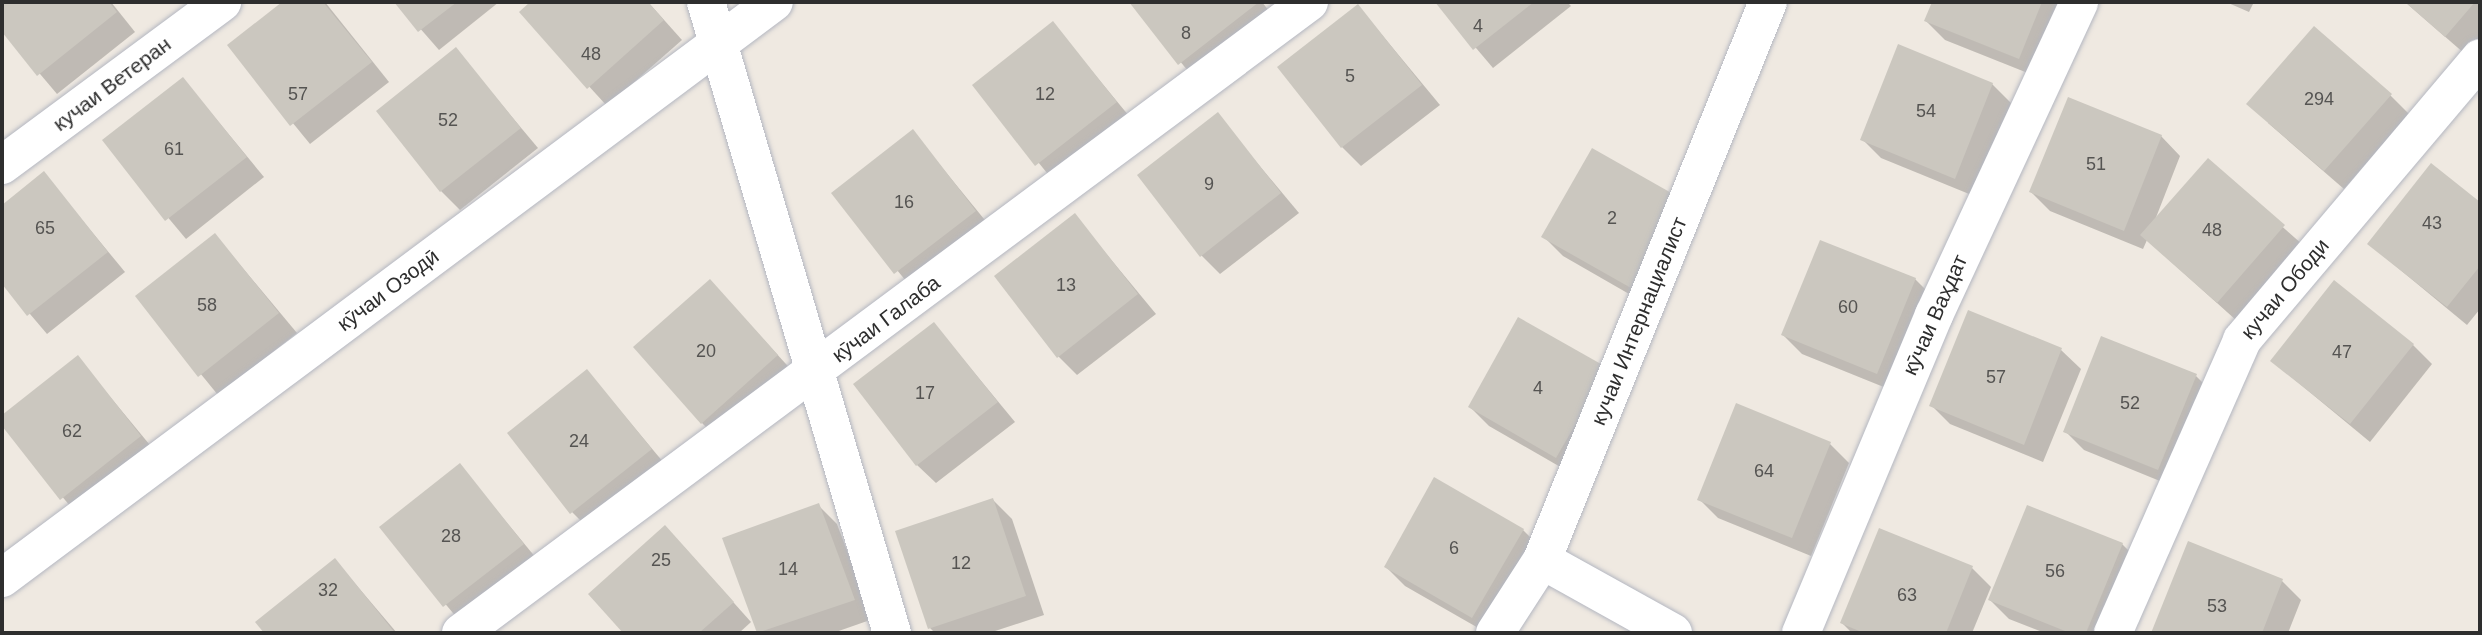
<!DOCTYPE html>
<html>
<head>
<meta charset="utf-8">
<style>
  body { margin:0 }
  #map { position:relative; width:2482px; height:635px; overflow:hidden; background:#efe9e1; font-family:Helvetica,sans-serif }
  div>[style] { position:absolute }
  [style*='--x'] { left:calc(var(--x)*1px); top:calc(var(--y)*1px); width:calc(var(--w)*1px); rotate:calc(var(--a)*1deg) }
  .shadow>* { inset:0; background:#0003 }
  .building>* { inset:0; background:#cbc7bf }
  .roads { filter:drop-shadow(0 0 2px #b4b7c1) drop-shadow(0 0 2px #b4b7c1) }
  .street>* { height:38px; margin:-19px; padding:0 19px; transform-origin:19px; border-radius:19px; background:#fff }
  span { translate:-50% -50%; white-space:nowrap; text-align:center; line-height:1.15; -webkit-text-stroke:6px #fff; paint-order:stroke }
  .number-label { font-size:18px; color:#555452 }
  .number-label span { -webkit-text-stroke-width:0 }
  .street-label { font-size:21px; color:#2e2e2e }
  .frame { position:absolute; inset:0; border:4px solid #2e2e2e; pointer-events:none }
</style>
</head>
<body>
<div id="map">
  <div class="shadow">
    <div style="clip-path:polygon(2px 2px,111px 2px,135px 32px,57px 94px,2px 29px)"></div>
    <div style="clip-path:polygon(285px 2px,325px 2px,389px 82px,310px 144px,229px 45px)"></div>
    <div style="clip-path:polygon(397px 2px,499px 2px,439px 50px)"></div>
    <div style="clip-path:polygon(532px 2px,648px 2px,682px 40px,607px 106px,521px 12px)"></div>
    <div style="clip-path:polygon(1131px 2px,1262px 2px,1277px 21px,1198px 83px)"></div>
    <div style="clip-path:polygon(1437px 2px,1567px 2px,1571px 6px,1493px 68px)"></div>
    <div style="clip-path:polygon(1934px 2px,2069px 2px,2038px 77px,1945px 40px,1926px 21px)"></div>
    <div style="clip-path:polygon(2226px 2px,2254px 2px,2249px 12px)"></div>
    <div style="clip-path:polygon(2405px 2px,2480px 2px,2480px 37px,2465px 54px)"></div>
    <div style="clip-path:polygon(1358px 6px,1440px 105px,1361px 166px,1342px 147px)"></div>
    <div style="clip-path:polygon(1053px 24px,1134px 122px,1056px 184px,975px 85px)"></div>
    <div style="clip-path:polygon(456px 50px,538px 148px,460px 210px,441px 191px)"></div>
    <div style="clip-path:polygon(183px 79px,264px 177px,186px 239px,104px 141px)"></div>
    <div style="clip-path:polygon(1992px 84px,2011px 103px,1974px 196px,1881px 158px,1862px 139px)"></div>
    <div style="clip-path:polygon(2390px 95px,2409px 114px,2344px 189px,2268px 123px)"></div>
    <div style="clip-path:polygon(1217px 115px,1299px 213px,1220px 274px,1201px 255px)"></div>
    <div style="clip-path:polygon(913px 132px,993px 230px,915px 292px,834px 193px)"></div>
    <div style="clip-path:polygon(2161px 136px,2180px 156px,2155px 220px,2208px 161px,2303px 245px,2237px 321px,2147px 240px,2143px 249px,2050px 211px,2031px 192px)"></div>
    <div style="clip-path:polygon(2431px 165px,2480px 204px,2480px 309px,2467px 325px,2369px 244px)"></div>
    <div style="clip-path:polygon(44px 174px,125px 272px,47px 334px,2px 281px,2px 207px)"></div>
    <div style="clip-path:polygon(1075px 216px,1156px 314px,1077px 375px,1058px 356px)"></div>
    <div style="clip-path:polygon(1700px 219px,1650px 306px,1563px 256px,1544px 237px)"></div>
    <div style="clip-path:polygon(215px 235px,297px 333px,218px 395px,137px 296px)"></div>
    <div style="clip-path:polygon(1915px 279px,1934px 298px,1896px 392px,1802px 354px,1783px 335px)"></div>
    <div style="clip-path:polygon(710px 281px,796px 375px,721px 442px,702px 423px)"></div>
    <div style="clip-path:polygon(1969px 312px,2061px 350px,2081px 369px,2043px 462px,1950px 424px,1931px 405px)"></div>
    <div style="clip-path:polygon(934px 324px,1015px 422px,936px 483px,917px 465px)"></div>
    <div style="clip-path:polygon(2413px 345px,2432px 364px,2370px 442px,2272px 361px)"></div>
    <div style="clip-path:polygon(78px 358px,159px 456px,80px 518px,2px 424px,2px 417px)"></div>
    <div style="clip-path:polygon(1607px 369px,1576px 476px,1489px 426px,1470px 407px)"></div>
    <div style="clip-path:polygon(587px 371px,669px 469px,591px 531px,572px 512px)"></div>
    <div style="clip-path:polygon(2196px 376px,2215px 395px,2177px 488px,2084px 450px,2065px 431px)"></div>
    <div style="clip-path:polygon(1830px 444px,1849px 463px,1811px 556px,1718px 518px,1699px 499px)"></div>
    <div style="clip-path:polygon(460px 466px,541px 564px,463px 625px,381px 527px)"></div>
    <div style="clip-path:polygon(993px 500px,1012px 519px,1044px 615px,989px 633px,935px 633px,930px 628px)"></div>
    <div style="clip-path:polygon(818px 505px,837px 524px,873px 619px,833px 633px,759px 633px,724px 539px)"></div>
    <div style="clip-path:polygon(1523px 530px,1542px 549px,1487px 633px,1405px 586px,1386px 567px)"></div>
    <div style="clip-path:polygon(2189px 543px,2282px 581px,2301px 600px,2288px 633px,2153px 633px)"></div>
    <div style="clip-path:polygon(2122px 544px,2141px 563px,2112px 633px,2045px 633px,2009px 619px,1990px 600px)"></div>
    <div style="clip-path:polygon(684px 547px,751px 622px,739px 633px,625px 633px,591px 594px)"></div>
    <div style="clip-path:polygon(335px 560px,397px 633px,266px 633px,257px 622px)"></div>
    <div style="clip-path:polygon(1972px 568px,1991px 587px,1972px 633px,1852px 633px,1842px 623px)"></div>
  </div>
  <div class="building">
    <div style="clip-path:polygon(2px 2px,109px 2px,117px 12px,37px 76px,2px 32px)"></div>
    <div style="clip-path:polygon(282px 2px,323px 2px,372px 62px,290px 126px,227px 45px)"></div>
    <div style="clip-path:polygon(394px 2px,457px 2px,418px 32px)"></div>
    <div style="clip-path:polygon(530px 2px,648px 2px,664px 20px,587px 89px,519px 12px)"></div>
    <div style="clip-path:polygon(1129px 2px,1259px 2px,1178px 65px)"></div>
    <div style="clip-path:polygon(1435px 2px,1534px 2px,1473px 50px)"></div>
    <div style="clip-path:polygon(1932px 2px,2042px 2px,2019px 59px,1924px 21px)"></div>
    <div style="clip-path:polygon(2405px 2px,2475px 2px,2445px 37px)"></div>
    <div style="clip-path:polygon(1358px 4px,1422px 85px,1341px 148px,1277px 67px)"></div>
    <div style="clip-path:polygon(1053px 21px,1117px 102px,1035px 166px,972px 85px)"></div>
    <div style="clip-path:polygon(2314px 26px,2392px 94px,2324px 171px,2246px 104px)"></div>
    <div style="clip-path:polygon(1898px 44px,1993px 83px,1955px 179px,1860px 140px)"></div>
    <div style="clip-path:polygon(456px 47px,521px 128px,440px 192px,376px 111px)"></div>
    <div style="clip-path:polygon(183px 77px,247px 157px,165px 221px,102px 140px)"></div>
    <div style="clip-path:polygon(2068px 97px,2162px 135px,2124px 231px,2029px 192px)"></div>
    <div style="clip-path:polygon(1218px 112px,1281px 193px,1200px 257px,1137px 175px)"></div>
    <div style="clip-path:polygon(913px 129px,976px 211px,894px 274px,831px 193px)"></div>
    <div style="clip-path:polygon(1592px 148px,1682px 199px,1631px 288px,1541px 237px)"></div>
    <div style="clip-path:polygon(2208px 158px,2285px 225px,2217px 303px,2140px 235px)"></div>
    <div style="clip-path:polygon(2431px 163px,2480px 202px,2480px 266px,2447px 307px,2367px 244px)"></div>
    <div style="clip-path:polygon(44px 171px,108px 252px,27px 316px,2px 284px,2px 205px)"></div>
    <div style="clip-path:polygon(1075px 213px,1138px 294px,1057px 358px,994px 276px)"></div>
    <div style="clip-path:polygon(215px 233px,279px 313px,198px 377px,135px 296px)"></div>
    <div style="clip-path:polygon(1820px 240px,1916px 278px,1877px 374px,1781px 335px)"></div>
    <div style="clip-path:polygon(710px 279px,778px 355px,701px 424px,633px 347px)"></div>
    <div style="clip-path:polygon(2334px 280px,2414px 344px,2350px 424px,2270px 361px)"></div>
    <div style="clip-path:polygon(1968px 310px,2062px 348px,2024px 445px,1929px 406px)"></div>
    <div style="clip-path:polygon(1518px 317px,1608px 368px,1556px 458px,1468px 407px)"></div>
    <div style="clip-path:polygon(934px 322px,998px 402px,916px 466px,853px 384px)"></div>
    <div style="clip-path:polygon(2101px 336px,2197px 374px,2158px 470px,2063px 432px)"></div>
    <div style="clip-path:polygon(78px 355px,141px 436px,60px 500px,2px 426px,2px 415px)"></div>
    <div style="clip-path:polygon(587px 369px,652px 449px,570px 514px,507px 433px)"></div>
    <div style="clip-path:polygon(1736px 403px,1831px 442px,1792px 538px,1697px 500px)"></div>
    <div style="clip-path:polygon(460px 463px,524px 544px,443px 607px,379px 527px)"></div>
    <div style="clip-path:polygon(1434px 477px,1524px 529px,1472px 618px,1384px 567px)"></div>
    <div style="clip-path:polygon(993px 498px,1026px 596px,928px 629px,895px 531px)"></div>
    <div style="clip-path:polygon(819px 503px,855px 600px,757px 633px,722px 538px)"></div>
    <div style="clip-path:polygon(2027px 505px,2123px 543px,2086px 633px,2070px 633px,1988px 600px)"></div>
    <div style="clip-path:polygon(665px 525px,734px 602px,699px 633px,623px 633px,588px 594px)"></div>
    <div style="clip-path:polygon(1879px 528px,1973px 566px,1946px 633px,1864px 633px,1840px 623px)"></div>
    <div style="clip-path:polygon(2188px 541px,2283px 579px,2262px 633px,2151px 633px)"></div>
    <div style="clip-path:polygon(335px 558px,395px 633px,264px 633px,255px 622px)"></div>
  </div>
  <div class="roads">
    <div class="street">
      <div style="--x:706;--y:2;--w:658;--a:73.58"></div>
      <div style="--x:2;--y:165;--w:274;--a:-36.5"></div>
      <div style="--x:1542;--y:560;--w:150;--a:29.1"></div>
      <div style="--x:2;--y:578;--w:963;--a:-36.73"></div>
      <div style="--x:461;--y:633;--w:1057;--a:-36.65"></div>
      <div style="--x:1495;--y:633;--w:87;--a:-57.2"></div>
      <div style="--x:1542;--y:560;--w:602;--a:-67.95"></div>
      <div style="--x:1801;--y:633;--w:345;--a:-67.3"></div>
      <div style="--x:1934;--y:315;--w:345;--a:-65.1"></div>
      <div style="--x:2113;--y:633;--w:320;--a:-66.2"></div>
      <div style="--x:2242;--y:340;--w:369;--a:-49.8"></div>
    </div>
  </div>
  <div class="number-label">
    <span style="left:1478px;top:26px">4</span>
    <span style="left:1186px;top:33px">8</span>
    <span style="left:591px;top:54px">48</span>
    <span style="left:1350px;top:76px">5</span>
    <span style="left:298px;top:94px">57</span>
    <span style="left:1045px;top:94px">12</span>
    <span style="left:2319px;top:99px">294</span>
    <span style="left:1926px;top:111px">54</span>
    <span style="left:448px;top:120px">52</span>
    <span style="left:174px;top:149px">61</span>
    <span style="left:2096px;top:164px">51</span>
    <span style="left:1209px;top:184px">9</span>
    <span style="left:904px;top:202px">16</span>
    <span style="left:1612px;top:218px">2</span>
    <span style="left:2432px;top:223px">43</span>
    <span style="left:45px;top:228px">65</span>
    <span style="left:2212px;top:230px">48</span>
    <span style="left:1066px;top:285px">13</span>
    <span style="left:207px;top:305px">58</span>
    <span style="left:1848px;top:307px">60</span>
    <span style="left:706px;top:351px">20</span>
    <span style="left:2342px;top:352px">47</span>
    <span style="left:1996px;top:377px">57</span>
    <span style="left:1538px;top:388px">4</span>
    <span style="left:925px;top:393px">17</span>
    <span style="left:2130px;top:403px">52</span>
    <span style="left:72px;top:431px">62</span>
    <span style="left:579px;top:441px">24</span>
    <span style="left:1764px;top:471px">64</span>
    <span style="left:451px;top:536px">28</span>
    <span style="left:1454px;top:548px">6</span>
    <span style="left:661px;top:560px">25</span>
    <span style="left:961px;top:563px">12</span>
    <span style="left:788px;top:569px">14</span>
    <span style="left:2055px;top:571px">56</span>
    <span style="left:328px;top:590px">32</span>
    <span style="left:1907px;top:595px">63</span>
    <span style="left:2217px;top:606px">53</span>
  </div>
  <div class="street-label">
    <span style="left:112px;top:84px;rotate:-37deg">кучаи Ветеран</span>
    <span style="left:2285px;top:289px;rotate:-50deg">кучаи Ободи</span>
    <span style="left:388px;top:290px;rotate:-37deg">кӯчаи Озодӣ</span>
    <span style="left:1935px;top:315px;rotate:-66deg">кӯчаи Ваҳдат</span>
    <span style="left:886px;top:319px;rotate:-37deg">кӯчаи Галаба</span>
    <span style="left:1639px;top:321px;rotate:-68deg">кучаи Интернациалист</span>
  </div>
  <div class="frame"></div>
</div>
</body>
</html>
